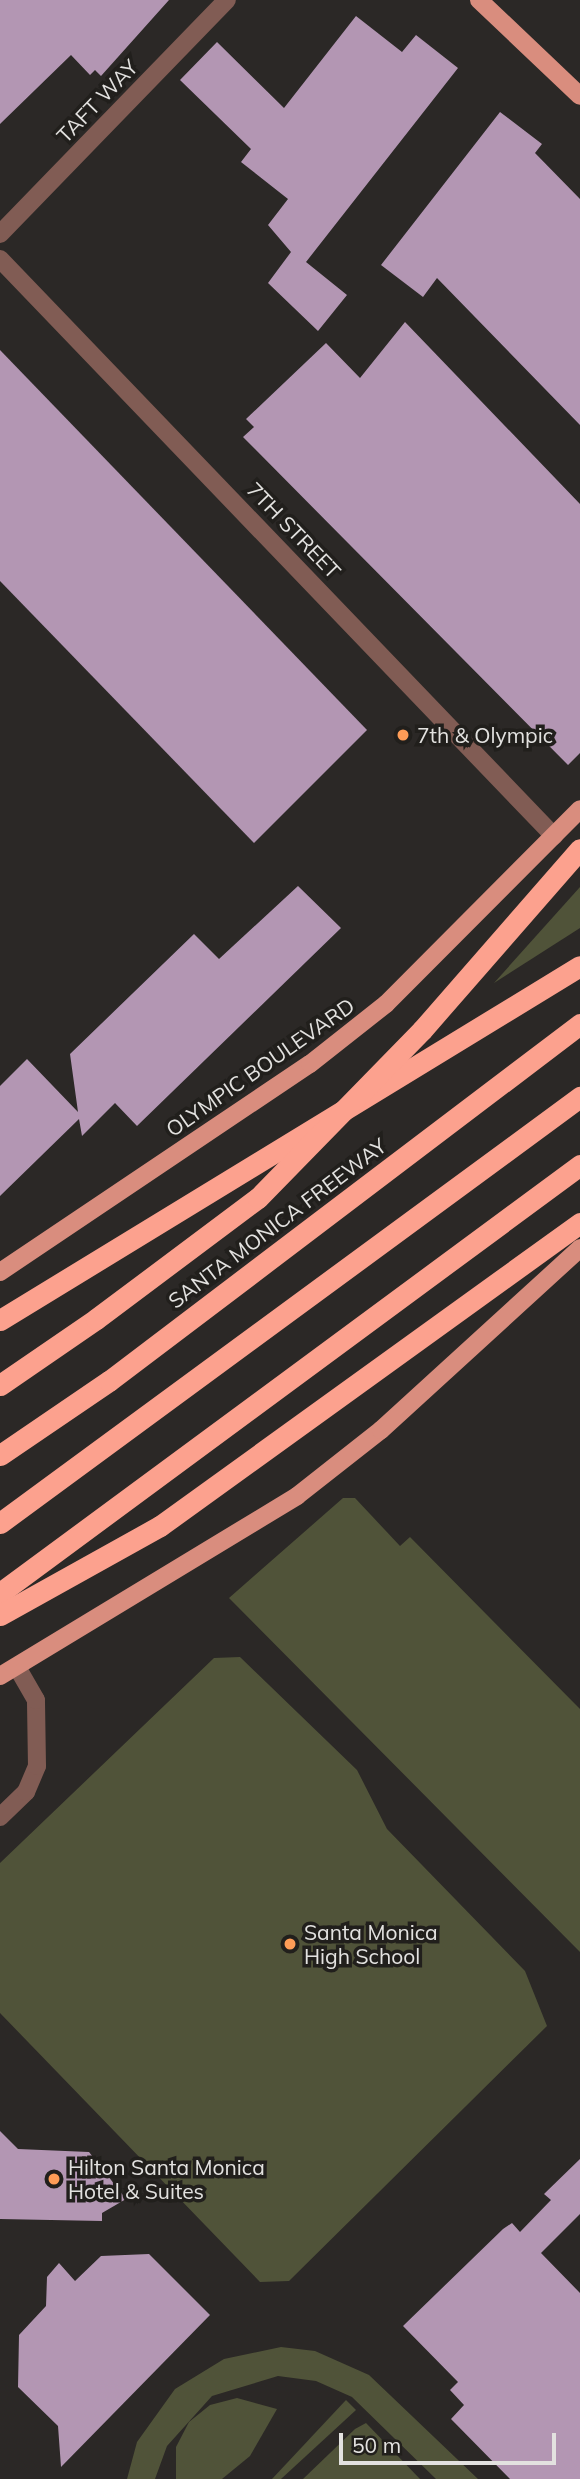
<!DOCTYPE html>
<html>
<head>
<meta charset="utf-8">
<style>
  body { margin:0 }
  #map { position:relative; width:580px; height:2479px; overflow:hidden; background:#2b2826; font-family:Mulish,sans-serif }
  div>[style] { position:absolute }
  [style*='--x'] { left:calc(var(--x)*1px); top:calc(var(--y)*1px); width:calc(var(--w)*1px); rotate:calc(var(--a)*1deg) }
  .green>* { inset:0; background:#505339 }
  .building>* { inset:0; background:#b396b3 }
  .minor>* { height:18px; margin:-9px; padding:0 9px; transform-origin:9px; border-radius:9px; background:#815c54 }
  .major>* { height:18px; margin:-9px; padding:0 9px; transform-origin:9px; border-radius:9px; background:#d98d7e }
  .highway>* { height:21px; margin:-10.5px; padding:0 10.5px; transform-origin:10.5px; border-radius:10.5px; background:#fca18e }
  .highway-bridge>* { height:21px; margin:-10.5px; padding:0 10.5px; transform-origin:10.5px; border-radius:10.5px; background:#fca18e }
  .dots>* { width:19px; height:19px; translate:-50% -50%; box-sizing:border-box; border:4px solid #211f1c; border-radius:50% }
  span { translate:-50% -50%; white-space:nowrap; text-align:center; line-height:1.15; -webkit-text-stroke:7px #211f1c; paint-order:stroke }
  .street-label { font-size:21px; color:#e3e2e0 }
  .poi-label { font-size:21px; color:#e3e2e0 }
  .left { translate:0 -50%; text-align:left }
  .scale { position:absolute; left:339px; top:2433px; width:217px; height:32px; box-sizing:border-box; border:4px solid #e3e2e0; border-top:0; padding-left:9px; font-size:21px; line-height:24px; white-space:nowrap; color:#e3e2e0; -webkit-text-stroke:5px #211f1c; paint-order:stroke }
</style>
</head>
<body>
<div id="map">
  <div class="green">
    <div style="clip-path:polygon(580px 887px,580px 928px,494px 983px)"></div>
    <div style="clip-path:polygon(343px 1498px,355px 1498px,400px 1546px,410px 1537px,580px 1709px,580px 1952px,229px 1598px)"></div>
    <div style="clip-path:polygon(240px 1657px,357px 1770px,387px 1829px,525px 1971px,547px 2026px,289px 2281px,260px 2282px,0 2013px,0 1863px,214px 1658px)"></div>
    <div style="clip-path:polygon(281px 2347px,315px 2351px,369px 2375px,478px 2479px,436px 2479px,352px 2397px,316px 2381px,278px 2376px,212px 2396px,167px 2446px,155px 2479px,127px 2479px,137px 2442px,175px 2389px,224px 2359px)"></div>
    <div style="clip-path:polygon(237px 2398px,277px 2409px,250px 2456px,222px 2479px,176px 2479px,176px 2447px,189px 2422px,210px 2405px)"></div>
    <div style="clip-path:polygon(346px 2400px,356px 2410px,281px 2479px,272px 2479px)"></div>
    <div style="clip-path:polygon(366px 2423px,420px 2479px,303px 2479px,355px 2429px)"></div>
  </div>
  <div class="building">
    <div style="clip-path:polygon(0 0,169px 0,101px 76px,95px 70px,90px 75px,71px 55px,0 124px)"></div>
    <div style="clip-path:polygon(356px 16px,402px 52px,416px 35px,458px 68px,306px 262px,347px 295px,318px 331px,268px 283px,291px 252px,268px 225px,288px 199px,241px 162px,251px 149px,180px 80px,217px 42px,284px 108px)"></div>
    <div style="clip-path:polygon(500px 112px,542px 144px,535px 153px,580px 199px,580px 425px,437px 278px,423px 297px,381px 265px)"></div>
    <div style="clip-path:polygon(405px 322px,580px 504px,580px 753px,568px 765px,243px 437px,254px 427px,246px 419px,326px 343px,360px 378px)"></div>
    <div style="clip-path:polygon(0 350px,367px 730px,254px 843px,0 581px)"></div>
    <div style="clip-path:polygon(298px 886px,341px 928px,137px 1126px,115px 1103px,82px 1136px,79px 1119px,0 1196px,0 1086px,27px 1059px,78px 1112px,70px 1054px,194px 934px,219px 959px)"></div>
    <div style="clip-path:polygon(0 2131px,18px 2149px,89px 2152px,126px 2199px,102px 2213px,102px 2221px,0 2219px)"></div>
    <div style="clip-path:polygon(580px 2159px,580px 2214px,541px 2253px,580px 2293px,580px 2479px,510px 2479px,451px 2419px,464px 2405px,450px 2390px,458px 2382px,403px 2326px,503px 2229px,512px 2223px,520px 2232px,551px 2200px,544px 2194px)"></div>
    <div style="clip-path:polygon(149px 2254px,210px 2315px,61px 2467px,58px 2426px,18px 2387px,19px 2335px,46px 2306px,47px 2277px,59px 2263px,75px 2281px,101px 2256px)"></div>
  </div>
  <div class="minor">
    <div style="--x:0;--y:234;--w:326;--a:-45.9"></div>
    <div style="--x:0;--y:259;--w:800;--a:46.17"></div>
    <div style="--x:0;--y:1817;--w:36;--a:-44"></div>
    <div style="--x:26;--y:1792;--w:28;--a:-67"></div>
    <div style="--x:37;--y:1766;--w:66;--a:-90.9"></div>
    <div style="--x:36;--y:1700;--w:38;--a:-120"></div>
  </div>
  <div class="major">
    <div style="--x:479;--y:0;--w:139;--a:43.5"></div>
    <div style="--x:0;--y:1272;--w:373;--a:-33.9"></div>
    <div style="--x:310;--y:1064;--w:97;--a:-38.3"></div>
    <div style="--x:386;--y:1004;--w:275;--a:-45.1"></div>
    <div style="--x:0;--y:1676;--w:347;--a:-31.2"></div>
    <div style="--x:297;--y:1496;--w:107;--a:-38.2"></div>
    <div style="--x:381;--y:1430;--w:270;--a:-42.4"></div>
  </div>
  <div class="highway">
    <div style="--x:422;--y:1030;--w:240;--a:-48.9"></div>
    <div style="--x:0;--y:1320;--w:679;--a:-31.4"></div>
    <div style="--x:0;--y:1385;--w:116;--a:-34.5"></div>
    <div style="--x:0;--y:1455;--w:132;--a:-34.2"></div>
    <div style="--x:109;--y:1381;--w:591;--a:-37.16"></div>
    <div style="--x:0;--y:1523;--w:720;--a:-36.3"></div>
    <div style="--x:0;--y:1593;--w:721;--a:-36.42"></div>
    <div style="--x:0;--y:1615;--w:183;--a:-29.1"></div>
    <div style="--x:160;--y:1526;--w:518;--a:-35.81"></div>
  </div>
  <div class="highway-bridge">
    <div style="--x:96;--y:1319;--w:202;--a:-36.8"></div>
    <div style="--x:258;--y:1198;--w:235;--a:-45.7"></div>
  </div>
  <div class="dots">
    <div style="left:403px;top:735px;background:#fe9c57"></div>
    <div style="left:290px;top:1944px;background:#fe9c57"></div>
    <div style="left:54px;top:2179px;background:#fe9c57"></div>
  </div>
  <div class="street-label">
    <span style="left:97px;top:101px;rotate:-46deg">TAFT WAY</span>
    <span style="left:294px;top:530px;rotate:46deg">7TH STREET</span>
    <span style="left:260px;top:1067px;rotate:-35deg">OLYMPIC BOULEVARD</span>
    <span style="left:277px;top:1223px;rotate:-37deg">SANTA MONICA FREEWAY</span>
  </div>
  <div class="poi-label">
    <span class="left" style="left:417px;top:735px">7th &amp; Olympic</span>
    <span class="left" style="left:304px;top:1944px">Santa Monica<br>High School</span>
    <span class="left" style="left:68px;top:2179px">Hilton Santa Monica<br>Hotel &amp; Suites</span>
  </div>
  <div class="scale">50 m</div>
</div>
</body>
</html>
